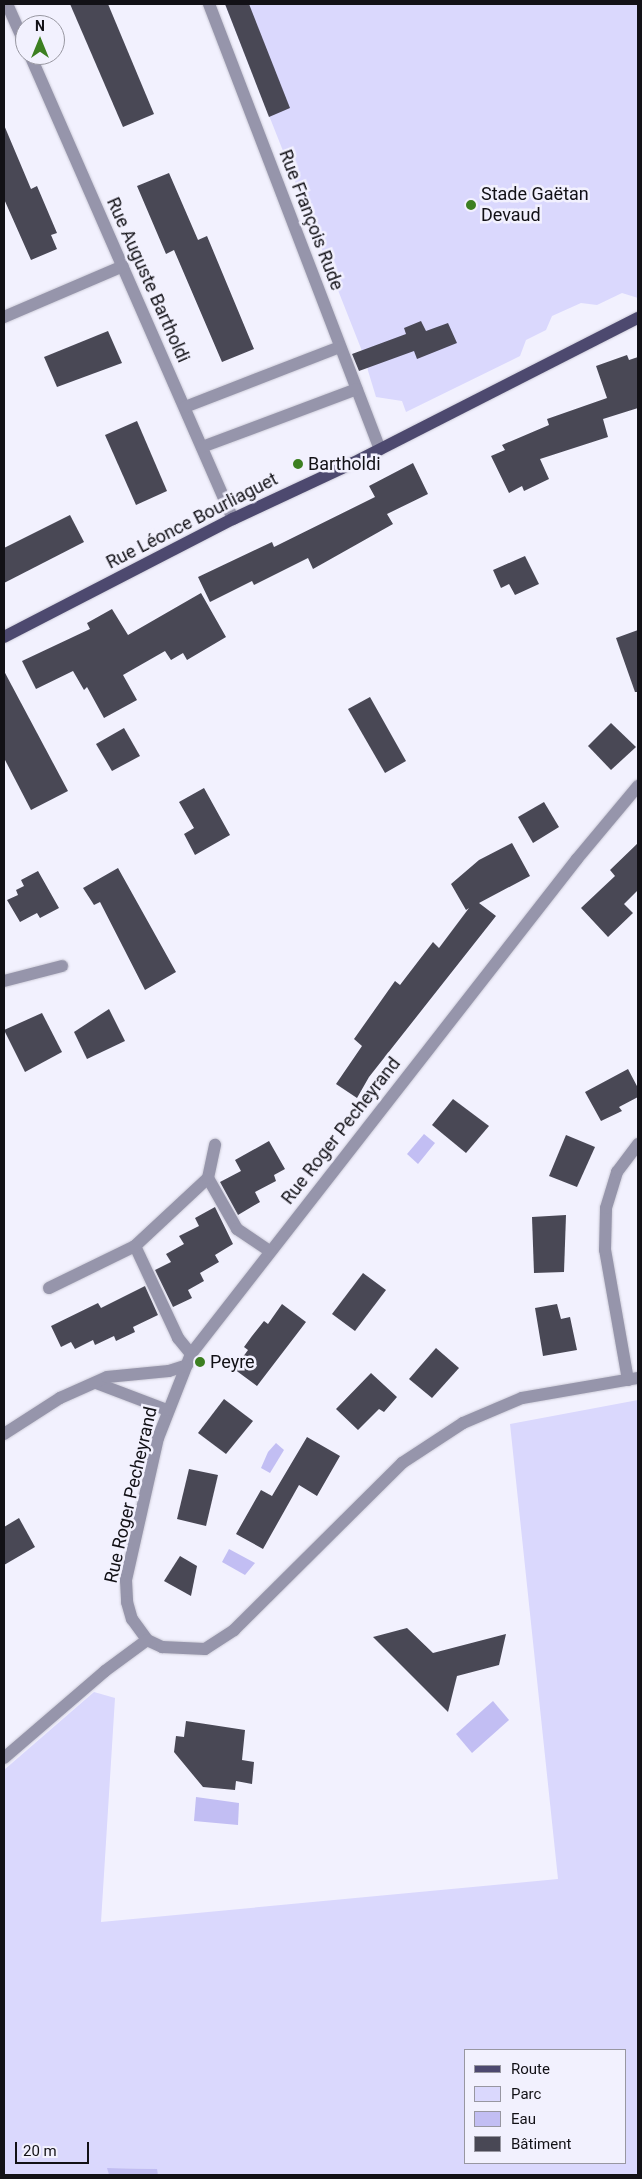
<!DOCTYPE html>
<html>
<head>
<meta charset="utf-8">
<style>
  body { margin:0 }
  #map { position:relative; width:642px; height:2179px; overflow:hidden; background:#f2f1fe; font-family:Roboto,sans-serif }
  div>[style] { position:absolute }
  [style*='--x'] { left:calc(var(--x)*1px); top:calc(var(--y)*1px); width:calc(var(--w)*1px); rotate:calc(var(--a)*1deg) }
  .green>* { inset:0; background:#dad8fd }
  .forest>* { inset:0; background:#c1bdf2 }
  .water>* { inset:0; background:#c2bef3 }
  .building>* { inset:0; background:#494855 }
  .roads { filter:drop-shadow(0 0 1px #cecdd9) drop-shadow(0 0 1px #cecdd9) }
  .minor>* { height:12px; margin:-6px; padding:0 6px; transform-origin:6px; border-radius:6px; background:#9695ab }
  .major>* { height:12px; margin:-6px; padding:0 6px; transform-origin:6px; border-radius:6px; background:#4d496f }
  .dots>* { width:14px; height:14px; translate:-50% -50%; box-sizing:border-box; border:2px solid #f2f1fe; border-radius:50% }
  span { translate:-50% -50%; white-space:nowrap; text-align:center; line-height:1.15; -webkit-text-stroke:5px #f2f1fe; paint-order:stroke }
  .poi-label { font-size:18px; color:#121116 }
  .left { translate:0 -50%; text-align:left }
  .street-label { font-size:18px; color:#121116 }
  .frame { position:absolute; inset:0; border:5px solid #121116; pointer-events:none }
  .legend { position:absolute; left:464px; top:2049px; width:162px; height:115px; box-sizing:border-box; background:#f2f1fe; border:1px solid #9897a1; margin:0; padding:6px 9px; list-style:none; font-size:15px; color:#121116 }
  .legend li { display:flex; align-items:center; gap:10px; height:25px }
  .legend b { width:25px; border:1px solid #9897a1 }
  .north { position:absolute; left:15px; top:15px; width:50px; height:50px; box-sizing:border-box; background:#f2f1fe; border:1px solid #9897a1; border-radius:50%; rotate:0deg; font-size:14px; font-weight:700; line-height:20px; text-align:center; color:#121116 }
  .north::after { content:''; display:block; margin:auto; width:18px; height:22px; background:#3c7f21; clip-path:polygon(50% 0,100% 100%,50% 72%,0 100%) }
  .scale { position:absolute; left:15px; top:2142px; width:74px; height:22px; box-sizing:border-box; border:2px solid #121116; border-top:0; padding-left:6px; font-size:15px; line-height:18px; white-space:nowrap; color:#121116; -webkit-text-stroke:4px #f2f1fe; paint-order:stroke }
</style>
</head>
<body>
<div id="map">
  <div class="green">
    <div style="clip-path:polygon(225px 4px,638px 4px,638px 298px,622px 293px,597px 305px,581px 303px,552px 316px,546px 330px,526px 340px,520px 356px,406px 412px,402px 401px,376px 397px,362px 351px)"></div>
    <div style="clip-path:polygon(evenodd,638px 1400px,638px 2175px,158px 2175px,156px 2169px,108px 2168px,109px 2175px,4px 2175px,4px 1770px,94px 1692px,115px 1698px,101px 1922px,558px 1879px,510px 1424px,638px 1400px,466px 2050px,626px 2050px,626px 2163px,466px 2163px,466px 2050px)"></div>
  </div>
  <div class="forest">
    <div style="clip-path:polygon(107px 2168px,157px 2169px,158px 2175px,109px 2175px)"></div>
  </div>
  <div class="water">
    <div style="clip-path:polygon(424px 1134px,435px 1143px,418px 1164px,407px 1154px)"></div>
    <div style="clip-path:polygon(276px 1443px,284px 1450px,270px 1473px,261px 1468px,268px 1452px)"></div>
    <div style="clip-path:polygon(229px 1549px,255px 1563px,245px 1575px,222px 1562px)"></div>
    <div style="clip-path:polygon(493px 1701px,509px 1720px,472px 1753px,456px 1734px)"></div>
    <div style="clip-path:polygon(196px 1797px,239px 1803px,238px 1825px,194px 1821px)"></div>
  </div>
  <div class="building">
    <div style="clip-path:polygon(70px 4px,108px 4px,154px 114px,123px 127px)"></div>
    <div style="clip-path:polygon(225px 4px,249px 4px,290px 108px,269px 117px)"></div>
    <div style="clip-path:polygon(4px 125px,31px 189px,37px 186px,57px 233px,51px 235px,57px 249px,31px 260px,4px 199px)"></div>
    <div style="clip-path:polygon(169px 173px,198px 240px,207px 236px,254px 349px,222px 362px,174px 250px,166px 254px,137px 186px)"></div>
    <div style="clip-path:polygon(421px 321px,426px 331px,448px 323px,457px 343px,417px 359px,414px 351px,359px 371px,352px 354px,406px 334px,404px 328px)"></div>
    <div style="clip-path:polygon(108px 331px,122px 363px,57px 387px,44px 357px)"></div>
    <div style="clip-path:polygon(627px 355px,629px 360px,638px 357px,638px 408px,603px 419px,608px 437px,540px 459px,549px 479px,524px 491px,522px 486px,509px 493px,491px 456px,505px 450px,502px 445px,549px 425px,547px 419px,607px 398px,596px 366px)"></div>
    <div style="clip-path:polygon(137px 421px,167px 491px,136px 505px,105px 435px)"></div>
    <div style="clip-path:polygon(413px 463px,428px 494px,387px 514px,393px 524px,313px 569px,308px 558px,254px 585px,252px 581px,210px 602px,198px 577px,272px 542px,274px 547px,375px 497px,369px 486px)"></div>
    <div style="clip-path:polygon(70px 515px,84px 542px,4px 583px,4px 548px)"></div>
    <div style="clip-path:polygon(525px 556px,539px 584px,515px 595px,509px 584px,501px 588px,493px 570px)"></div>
    <div style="clip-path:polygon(201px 593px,226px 637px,187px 660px,183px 653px,171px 660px,165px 651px,123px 675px,137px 700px,104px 718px,87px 687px,84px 690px,73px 671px,36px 689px,22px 661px,90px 629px,87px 623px,112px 609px,128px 635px)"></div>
    <div style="clip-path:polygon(638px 630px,638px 692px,635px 692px,616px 638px)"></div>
    <div style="clip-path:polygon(4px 671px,68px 791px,31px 810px,4px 758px)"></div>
    <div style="clip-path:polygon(370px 697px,406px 761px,385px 773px,348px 709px)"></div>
    <div style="clip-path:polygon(611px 723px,636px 747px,611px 770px,588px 746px)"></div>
    <div style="clip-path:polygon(124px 728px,140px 756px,112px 771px,96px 744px)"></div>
    <div style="clip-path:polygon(204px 788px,230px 835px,195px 855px,184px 834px,194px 828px,179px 802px)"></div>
    <div style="clip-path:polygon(544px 802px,559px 827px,533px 843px,518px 817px)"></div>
    <div style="clip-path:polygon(512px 843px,530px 876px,479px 903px,496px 916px,369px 1077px,357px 1098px,336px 1084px,362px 1046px,354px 1039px,395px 981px,400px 985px,433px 942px,439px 948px,469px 908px,466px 910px,451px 884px,479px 860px)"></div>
    <div style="clip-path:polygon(638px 843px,638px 890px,624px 904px,633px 913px,608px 937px,581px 908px,615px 876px,610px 870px)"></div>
    <div style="clip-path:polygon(118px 868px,176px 972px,145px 990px,100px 902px,94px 905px,83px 888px)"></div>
    <div style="clip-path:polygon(38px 871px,59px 908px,40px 918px,37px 913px,20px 922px,7px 900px,18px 895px,16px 890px,24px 886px,21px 880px)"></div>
    <div style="clip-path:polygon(109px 1009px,125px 1041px,87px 1059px,74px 1032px)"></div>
    <div style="clip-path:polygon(42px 1013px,62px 1052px,25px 1072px,4px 1030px)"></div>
    <div style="clip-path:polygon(628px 1069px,638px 1088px,638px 1097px,619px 1107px,622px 1111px,601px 1121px,585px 1092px)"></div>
    <div style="clip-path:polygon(453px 1099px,489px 1126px,466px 1153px,432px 1125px)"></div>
    <div style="clip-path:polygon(566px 1135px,595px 1147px,577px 1187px,549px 1176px)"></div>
    <div style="clip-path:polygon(269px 1141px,285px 1169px,274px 1175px,276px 1181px,255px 1192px,260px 1202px,238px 1215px,220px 1182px,241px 1171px,235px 1160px)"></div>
    <div style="clip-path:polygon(215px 1207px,233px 1244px,215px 1255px,219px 1262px,200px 1273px,204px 1281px,188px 1290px,192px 1298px,173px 1307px,155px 1270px,171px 1262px,166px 1254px,184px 1244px,179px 1236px,199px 1226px,195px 1218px)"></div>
    <div style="clip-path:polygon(566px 1215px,564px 1272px,534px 1273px,532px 1217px)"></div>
    <div style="clip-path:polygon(363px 1273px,386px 1290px,355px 1331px,332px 1314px)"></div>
    <div style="clip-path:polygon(145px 1286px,158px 1315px,133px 1327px,135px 1332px,116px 1341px,114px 1336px,95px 1345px,93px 1340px,75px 1349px,71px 1342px,61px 1347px,51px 1326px,98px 1303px,101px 1308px)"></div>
    <div style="clip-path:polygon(282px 1304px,306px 1322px,257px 1386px,234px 1369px,248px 1350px,244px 1347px,252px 1336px,264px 1321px,268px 1324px)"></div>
    <div style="clip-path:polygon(557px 1304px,561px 1319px,570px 1317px,577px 1350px,543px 1356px,535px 1308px)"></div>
    <div style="clip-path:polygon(436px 1348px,459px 1368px,432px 1398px,409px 1379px)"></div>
    <div style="clip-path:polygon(371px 1373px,397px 1397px,384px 1412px,379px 1409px,358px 1430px,336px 1409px)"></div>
    <div style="clip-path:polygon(224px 1399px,253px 1421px,226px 1454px,198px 1433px)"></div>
    <div style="clip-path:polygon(307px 1437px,340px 1456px,317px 1496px,299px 1485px,263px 1549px,236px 1534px,261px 1490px,272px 1496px)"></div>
    <div style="clip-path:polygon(189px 1469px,218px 1475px,206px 1526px,177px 1519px)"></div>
    <div style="clip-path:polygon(19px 1518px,35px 1547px,4px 1565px,4px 1527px)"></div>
    <div style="clip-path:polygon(180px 1556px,197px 1566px,191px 1596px,164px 1581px)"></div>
    <div style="clip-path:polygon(407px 1628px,433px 1653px,506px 1634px,499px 1665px,457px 1676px,448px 1712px,373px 1637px)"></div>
    <div style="clip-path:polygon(186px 1721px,245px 1730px,242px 1760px,254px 1762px,252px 1784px,236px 1781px,235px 1790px,203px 1787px,174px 1752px,176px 1736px,184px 1737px)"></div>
  </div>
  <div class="roads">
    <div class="minor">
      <div style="--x:7;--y:4;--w:44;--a:65.8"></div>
      <div style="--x:209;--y:4;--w:477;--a:69"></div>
      <div style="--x:30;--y:55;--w:506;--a:66.37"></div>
      <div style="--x:4;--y:317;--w:129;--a:-23.2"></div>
      <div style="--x:185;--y:407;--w:166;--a:-21.2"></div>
      <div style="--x:202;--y:447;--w:165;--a:-20.5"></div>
      <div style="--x:638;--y:786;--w:95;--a:129.9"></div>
      <div style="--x:577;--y:859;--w:628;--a:127.95"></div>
      <div style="--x:191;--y:1354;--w:90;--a:111.4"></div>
      <div style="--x:158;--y:1438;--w:146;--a:102.7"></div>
      <div style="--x:126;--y:1580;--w:22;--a:87"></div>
      <div style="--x:127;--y:1602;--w:18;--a:74"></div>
      <div style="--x:132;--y:1619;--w:26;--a:54"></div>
      <div style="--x:147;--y:1640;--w:17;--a:25"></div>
      <div style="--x:162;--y:1647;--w:43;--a:2.7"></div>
      <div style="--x:205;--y:1649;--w:35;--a:-33"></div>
      <div style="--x:234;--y:1630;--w:237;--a:-44.8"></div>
      <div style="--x:402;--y:1463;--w:73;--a:-33.3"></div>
      <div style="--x:463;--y:1423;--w:64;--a:-23"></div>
      <div style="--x:522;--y:1398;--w:118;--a:-9.8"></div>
      <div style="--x:4;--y:981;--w:60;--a:-14.5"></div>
      <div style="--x:208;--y:1178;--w:59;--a:60.4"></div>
      <div style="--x:237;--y:1229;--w:40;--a:34"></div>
      <div style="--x:135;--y:1246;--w:102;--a:64.9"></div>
      <div style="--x:178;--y:1338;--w:21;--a:51"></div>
      <div style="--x:49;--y:1288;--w:96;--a:-26"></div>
      <div style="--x:135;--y:1246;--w:100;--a:-43"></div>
      <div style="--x:208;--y:1178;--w:34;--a:-78"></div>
      <div style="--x:628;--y:1380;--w:132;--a:-100"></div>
      <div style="--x:605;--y:1250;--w:42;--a:-88.6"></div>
      <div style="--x:606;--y:1208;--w:38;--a:-73"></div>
      <div style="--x:617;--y:1172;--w:35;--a:-53"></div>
      <div style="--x:96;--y:1383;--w:76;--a:20.8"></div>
      <div style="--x:4;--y:1434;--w:67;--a:-32.7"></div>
      <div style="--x:60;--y:1398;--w:51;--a:-24.1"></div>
      <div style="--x:107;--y:1377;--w:62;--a:-5.5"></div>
      <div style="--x:169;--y:1371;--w:19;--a:-18"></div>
      <div style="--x:4;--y:1758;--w:133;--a:-40.7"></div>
      <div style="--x:105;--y:1671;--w:52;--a:-36.4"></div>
    </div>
    <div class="major">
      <div style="--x:4;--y:637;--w:258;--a:-27.3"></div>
      <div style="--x:233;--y:519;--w:132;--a:-25"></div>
      <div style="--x:353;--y:463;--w:320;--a:-27"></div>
    </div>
  </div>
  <div class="dots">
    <div style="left:471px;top:205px;background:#3c7f21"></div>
    <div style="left:298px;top:464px;background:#3c7f21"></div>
    <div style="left:200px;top:1362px;background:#3c7f21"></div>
  </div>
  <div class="poi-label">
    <span class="left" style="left:481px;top:205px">Stade Gaëtan<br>Devaud</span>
    <span class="left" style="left:308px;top:464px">Bartholdi</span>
    <span class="left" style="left:210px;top:1362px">Peyre</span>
  </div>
  <div class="street-label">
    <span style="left:311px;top:220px;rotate:69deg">Rue François Rude</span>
    <span style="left:148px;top:280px;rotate:66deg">Rue Auguste Bartholdi</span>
    <span style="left:192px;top:521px;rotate:-27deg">Rue Léonce Bourliaguet</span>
    <span style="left:341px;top:1131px;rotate:-52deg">Rue Roger Pecheyrand</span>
    <span style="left:131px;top:1495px;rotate:-77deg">Rue Roger Pecheyrand</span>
  </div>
  <div class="frame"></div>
  <ul class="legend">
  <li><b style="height:6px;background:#4d496f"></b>Route</li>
  <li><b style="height:14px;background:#dad8fd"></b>Parc</li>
  <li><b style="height:14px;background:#c2bef3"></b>Eau</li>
  <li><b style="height:14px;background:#494855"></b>Bâtiment</li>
  </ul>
  <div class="north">N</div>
  <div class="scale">20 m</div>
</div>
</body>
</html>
